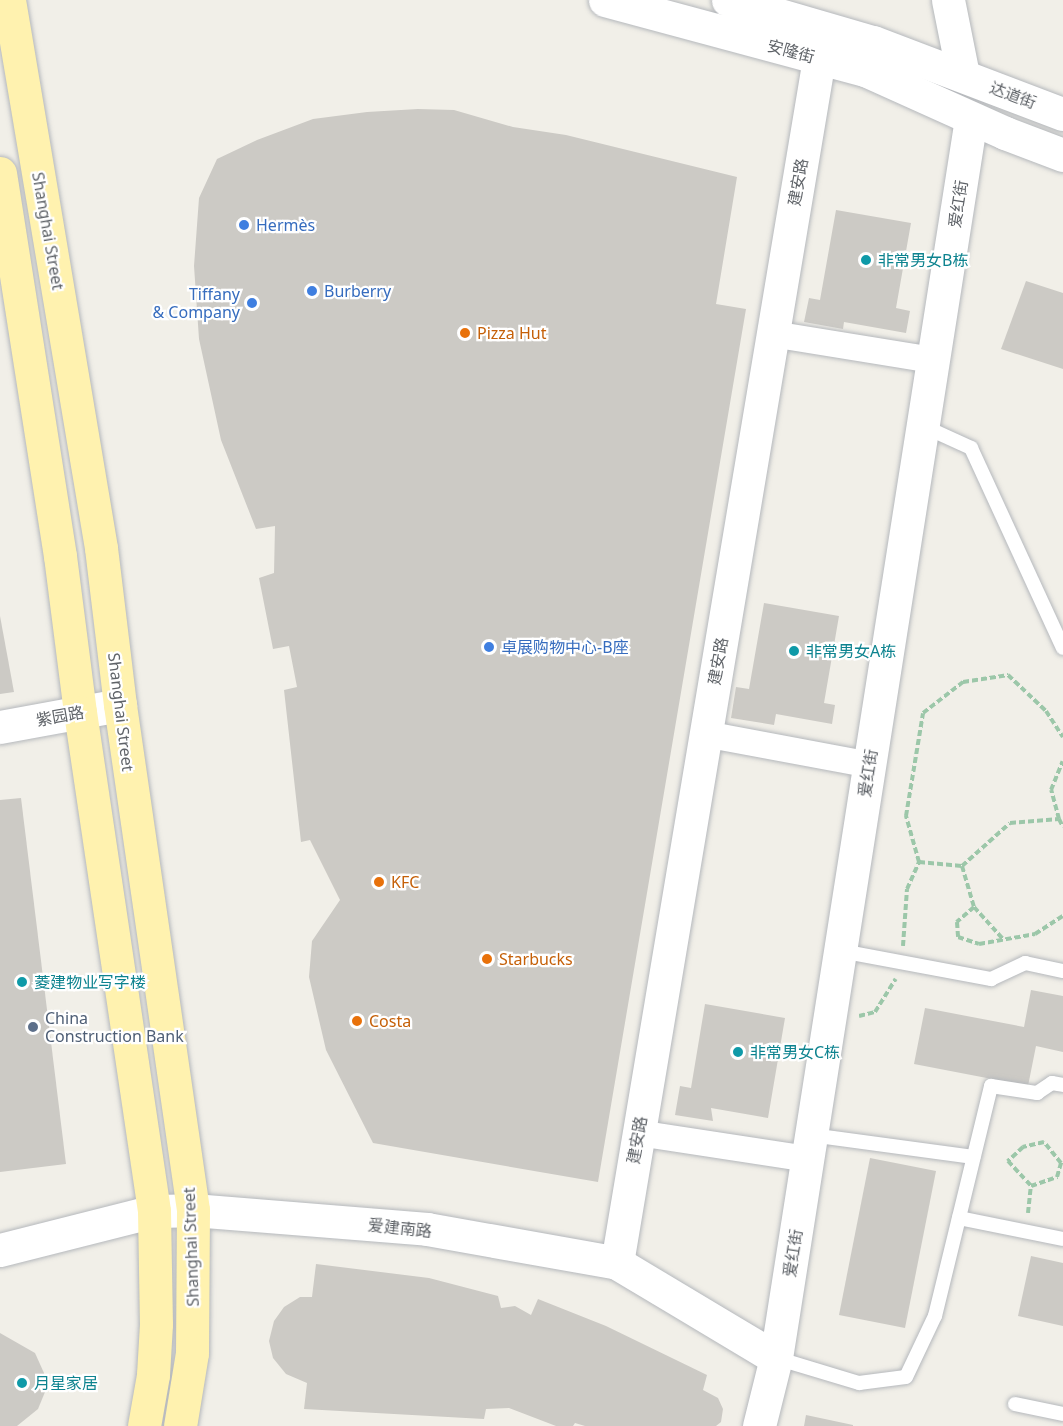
<!DOCTYPE html>
<html>
<head>
<meta charset="utf-8">
<style>
  body { margin:0 }
  #map { position:relative; width:1063px; height:1426px; overflow:hidden; background:#f1efe8; font-family:"Noto Sans","Noto Sans SC",sans-serif }
  div>[style] { position:absolute }
  [style*='--x'] { left:calc(var(--x)*1px); top:calc(var(--y)*1px); width:calc(var(--w)*1px); rotate:calc(var(--a)*1deg) }
  .building>* { inset:0; background:#cccac5 }
  .path>* { height:4px; margin-top:-2px; transform-origin:0; background:repeating-linear-gradient(90deg,#9cc7a9 0 6px,transparent 0 9px) }
  .roads { filter:drop-shadow(0 0 2px #b5b8bc) drop-shadow(0 0 2px #b5b8bc) }
  .lane>* { height:14px; margin:-7px; padding:0 7px; transform-origin:7px; border-radius:7px; background:#fff }
  .street>* { height:26px; margin:-13px; padding:0 13px; transform-origin:13px; border-radius:13px; background:#fff }
  .secondary>* { height:33px; margin:-16.5px; padding:0 16.5px; transform-origin:16.5px; border-radius:16.5px; background:#fff }
  .primary>* { height:33px; margin:-16.5px; padding:0 16.5px; transform-origin:16.5px; border-radius:16.5px; background:#fff2af }
  .dots>* { width:16px; height:16px; translate:-50% -50%; box-sizing:border-box; border:3px solid #fff; border-radius:50% }
  span { translate:-50% -50%; white-space:nowrap; text-align:center; line-height:1.15; -webkit-text-stroke:4.5px #fff; paint-order:stroke }
  .street-label { font-size:16px; color:#5f6368 }
  .shop-label { font-size:16px; color:#366cbe }
  .left { translate:0 -50%; text-align:left }
  .right { translate:-100% -50%; text-align:right }
  .culture-label { font-size:16px; color:#0d838f }
  .food-label { font-size:16px; color:#c56008 }
  .service-label { font-size:16px; color:#4e5e75 }
</style>
</head>
<body>
<div id="map">
  <div class="building">
    <div style="clip-path:polygon(418px 109px,454px 110px,513px 127px,566px 135px,737px 177px,716px 304px,746px 309px,598px 1182px,373px 1143px,326px 1050px,309px 977px,312px 941px,340px 900px,310px 840px,301px 842px,284px 690px,297px 687px,289px 646px,273px 649px,259px 578px,274px 573px,275px 526px,256px 529px,221px 440px,199px 339px,194px 266px,199px 198px,217px 159px,257px 140px,313px 119px,367px 112px)"></div>
    <div style="clip-path:polygon(836px 210px,911px 223px,896px 308px,910px 311px,906px 333px,844px 322px,843px 329px,804px 322px,809px 298px,820px 300px)"></div>
    <div style="clip-path:polygon(1026px 281px,1063px 293px,1063px 369px,1001px 349px)"></div>
    <div style="clip-path:polygon(764px 603px,839px 616px,824px 703px,835px 705px,832px 724px,776px 714px,774px 725px,731px 718px,736px 687px,749px 689px)"></div>
    <div style="clip-path:polygon(0 616px,14px 692px,0 694px)"></div>
    <div style="clip-path:polygon(21px 798px,66px 1164px,0 1172px,0 800px)"></div>
    <div style="clip-path:polygon(1031px 990px,1063px 996px,1063px 1052px,1036px 1046px,1028px 1086px,914px 1064px,925px 1008px,1024px 1027px)"></div>
    <div style="clip-path:polygon(705px 1004px,785px 1018px,768px 1118px,711px 1108px,713px 1121px,675px 1115px,680px 1086px,691px 1088px)"></div>
    <div style="clip-path:polygon(870px 1158px,936px 1171px,905px 1328px,839px 1315px)"></div>
    <div style="clip-path:polygon(1031px 1256px,1063px 1263px,1063px 1326px,1018px 1316px)"></div>
    <div style="clip-path:polygon(316px 1264px,429px 1278px,498px 1296px,501px 1308px,515px 1306px,531px 1315px,538px 1299px,606px 1326px,707px 1375px,703px 1390px,718px 1398px,723px 1409px,721px 1422px,716px 1426px,585px 1426px,575px 1423px,573px 1426px,556px 1426px,509px 1408px,486px 1409px,484px 1419px,304px 1409px,307px 1383px,286px 1374px,273px 1358px,269px 1341px,274px 1321px,284px 1307px,300px 1297px,312px 1297px)"></div>
    <div style="clip-path:polygon(0 1333px,35px 1353px,44px 1373px,45px 1392px,38px 1409px,17px 1426px,0 1426px)"></div>
    <div style="clip-path:polygon(806px 1415px,853px 1425px,853px 1426px,804px 1426px)"></div>
  </div>
  <div class="path">
    <div style="--x:1059;--y:819;--w:30;--a:-105"></div>
    <div style="--x:1051;--y:790;--w:31;--a:-68"></div>
    <div style="--x:919;--y:862;--w:48;--a:-105.8"></div>
    <div style="--x:906;--y:816;--w:104;--a:-80.6"></div>
    <div style="--x:923;--y:713;--w:51;--a:-37.8"></div>
    <div style="--x:963;--y:682;--w:46;--a:-8.8"></div>
    <div style="--x:1008;--y:675;--w:52;--a:43.5"></div>
    <div style="--x:1046;--y:711;--w:31;--a:57"></div>
    <div style="--x:962;--y:866;--w:43;--a:73.7"></div>
    <div style="--x:974;--y:907;--w:23;--a:139"></div>
    <div style="--x:957;--y:922;--w:15;--a:86"></div>
    <div style="--x:958;--y:937;--w:22;--a:18"></div>
    <div style="--x:979;--y:944;--w:57;--a:-10.1"></div>
    <div style="--x:1035;--y:934;--w:33;--a:-33"></div>
    <div style="--x:974;--y:907;--w:43;--a:47.8"></div>
    <div style="--x:903;--y:946;--w:57;--a:-86"></div>
    <div style="--x:907;--y:889;--w:30;--a:-66"></div>
    <div style="--x:919;--y:862;--w:43;--a:5.3"></div>
    <div style="--x:962;--y:866;--w:64;--a:-41.9"></div>
    <div style="--x:1010;--y:823;--w:49;--a:-4.7"></div>
    <div style="--x:1059;--y:819;--w:9;--a:63"></div>
    <div style="--x:859;--y:1016;--w:16;--a:-14"></div>
    <div style="--x:875;--y:1012;--w:39;--a:-58"></div>
    <div style="--x:1028;--y:1213;--w:27;--a:-84"></div>
    <div style="--x:1031;--y:1186;--w:28;--a:-19"></div>
    <div style="--x:1057;--y:1177;--w:15;--a:-74"></div>
    <div style="--x:1061;--y:1163;--w:27;--a:-129"></div>
    <div style="--x:1044;--y:1142;--w:22;--a:167"></div>
    <div style="--x:1023;--y:1147;--w:21;--a:137"></div>
    <div style="--x:1008;--y:1161;--w:34;--a:47"></div>
  </div>
  <div class="roads">
    <div class="lane">
      <div style="--x:923;--y:426;--w:53;--a:24.6"></div>
      <div style="--x:971;--y:448;--w:220;--a:65.3"></div>
      <div style="--x:841;--y:951;--w:153;--a:10.6"></div>
      <div style="--x:991;--y:979;--w:38;--a:-25"></div>
      <div style="--x:1025;--y:963;--w:39;--a:12"></div>
      <div style="--x:811;--y:1135;--w:164;--a:7.7"></div>
      <div style="--x:959;--y:1218;--w:106;--a:11.4"></div>
      <div style="--x:776;--y:1358;--w:87;--a:16.8"></div>
      <div style="--x:859;--y:1383;--w:47;--a:-7.3"></div>
      <div style="--x:906;--y:1377;--w:68;--a:-64.6"></div>
      <div style="--x:935;--y:1316;--w:237;--a:-76.3"></div>
      <div style="--x:991;--y:1086;--w:47;--a:8.7"></div>
      <div style="--x:1037;--y:1093;--w:18;--a:-34"></div>
      <div style="--x:1052;--y:1083;--w:11;--a:10"></div>
      <div style="--x:1015;--y:1404;--w:49;--a:11.8"></div>
    </div>
    <div class="street">
      <div style="--x:772;--y:334;--w:163;--a:9.2"></div>
      <div style="--x:705;--y:734;--w:168;--a:10.6"></div>
      <div style="--x:638;--y:1133;--w:172;--a:8.7"></div>
    </div>
    <div class="secondary">
      <div style="--x:605;--y:0;--w:269;--a:15.1"></div>
      <div style="--x:865;--y:70;--w:154;--a:24.2"></div>
      <div style="--x:1005;--y:133;--w:62;--a:20.8"></div>
      <div style="--x:728;--y:0;--w:151;--a:16.2"></div>
      <div style="--x:873;--y:42;--w:203;--a:20.8"></div>
      <div style="--x:948;--y:0;--w:76;--a:78.7"></div>
      <div style="--x:0;--y:727;--w:122;--a:-10.4"></div>
      <div style="--x:0;--y:1250;--w:159;--a:-14.2"></div>
      <div style="--x:154;--y:1211;--w:39;--a:-1"></div>
      <div style="--x:193;--y:1210;--w:235;--a:4.6"></div>
      <div style="--x:427;--y:1229;--w:193;--a:10.1"></div>
      <div style="--x:617;--y:1263;--w:185;--a:30.9"></div>
      <div style="--x:617;--y:1263;--w:1221;--a:-80.48"></div>
      <div style="--x:759;--y:1426;--w:70;--a:-76"></div>
      <div style="--x:776;--y:1358;--w:1255;--a:-81.06"></div>
    </div>
    <div class="primary">
      <div style="--x:9;--y:0;--w:556;--a:80.47"></div>
      <div style="--x:101;--y:548;--w:158;--a:83.1"></div>
      <div style="--x:120;--y:705;--w:510;--a:81.77"></div>
      <div style="--x:193;--y:1210;--w:143;--a:90.4"></div>
      <div style="--x:192;--y:1353;--w:74;--a:99.3"></div>
      <div style="--x:0;--y:173;--w:388;--a:81.1"></div>
      <div style="--x:60;--y:556;--w:157;--a:82.7"></div>
      <div style="--x:80;--y:712;--w:504;--a:81.56"></div>
      <div style="--x:154;--y:1211;--w:113;--a:89"></div>
      <div style="--x:156;--y:1324;--w:51;--a:93.4"></div>
      <div style="--x:153;--y:1375;--w:52;--a:100"></div>
    </div>
  </div>
  <div class="dots">
    <div style="left:244px;top:225px;background:#3f7fe0"></div>
    <div style="left:866px;top:260px;background:#0f9aa8"></div>
    <div style="left:312px;top:291px;background:#3f7fe0"></div>
    <div style="left:252px;top:303px;background:#3f7fe0"></div>
    <div style="left:465px;top:333px;background:#e8710a"></div>
    <div style="left:489px;top:647px;background:#3f7fe0"></div>
    <div style="left:794px;top:651px;background:#0f9aa8"></div>
    <div style="left:379px;top:882px;background:#e8710a"></div>
    <div style="left:487px;top:959px;background:#e8710a"></div>
    <div style="left:22px;top:982px;background:#0f9aa8"></div>
    <div style="left:357px;top:1021px;background:#e8710a"></div>
    <div style="left:33px;top:1027px;background:#5c6f8a"></div>
    <div style="left:738px;top:1052px;background:#0f9aa8"></div>
    <div style="left:22px;top:1383px;background:#0f9aa8"></div>
  </div>
  <div class="street-label">
    <span style="left:791px;top:51px;rotate:15deg">安隆街</span>
    <span style="left:1013px;top:95px;rotate:21deg">达道街</span>
    <span style="left:798px;top:182px;rotate:-80deg">建安路</span>
    <span style="left:958px;top:204px;rotate:-81deg">爱红街</span>
    <span style="left:48px;top:231px;rotate:80deg">Shanghai Street</span>
    <span style="left:718px;top:661px;rotate:-80deg">建安路</span>
    <span style="left:121px;top:712px;rotate:83deg">Shanghai Street</span>
    <span style="left:60px;top:716px;rotate:-10deg">紫园路</span>
    <span style="left:868px;top:773px;rotate:-81deg">爱红街</span>
    <span style="left:637px;top:1140px;rotate:-80deg">建安路</span>
    <span style="left:400px;top:1228px;rotate:6deg">爱建南路</span>
    <span style="left:191px;top:1247px;rotate:-92deg">Shanghai Street</span>
    <span style="left:793px;top:1253px;rotate:-81deg">爱红街</span>
  </div>
  <div class="shop-label">
    <span class="left" style="left:256px;top:225px">Hermès</span>
    <span class="left" style="left:324px;top:291px">Burberry</span>
    <span class="right" style="left:240px;top:303px">Tiffany<br>&amp; Company</span>
    <span class="left" style="left:501px;top:647px">卓展购物中心-B座</span>
  </div>
  <div class="culture-label">
    <span class="left" style="left:878px;top:260px">非常男女B栋</span>
    <span class="left" style="left:806px;top:651px">非常男女A栋</span>
    <span class="left" style="left:34px;top:982px">菱建物业写字楼</span>
    <span class="left" style="left:750px;top:1052px">非常男女C栋</span>
    <span class="left" style="left:34px;top:1383px">月星家居</span>
  </div>
  <div class="food-label">
    <span class="left" style="left:477px;top:333px">Pizza Hut</span>
    <span class="left" style="left:391px;top:882px">KFC</span>
    <span class="left" style="left:499px;top:959px">Starbucks</span>
    <span class="left" style="left:369px;top:1021px">Costa</span>
  </div>
  <div class="service-label">
    <span class="left" style="left:45px;top:1027px">China<br>Construction Bank</span>
  </div>
</div>
</body>
</html>
